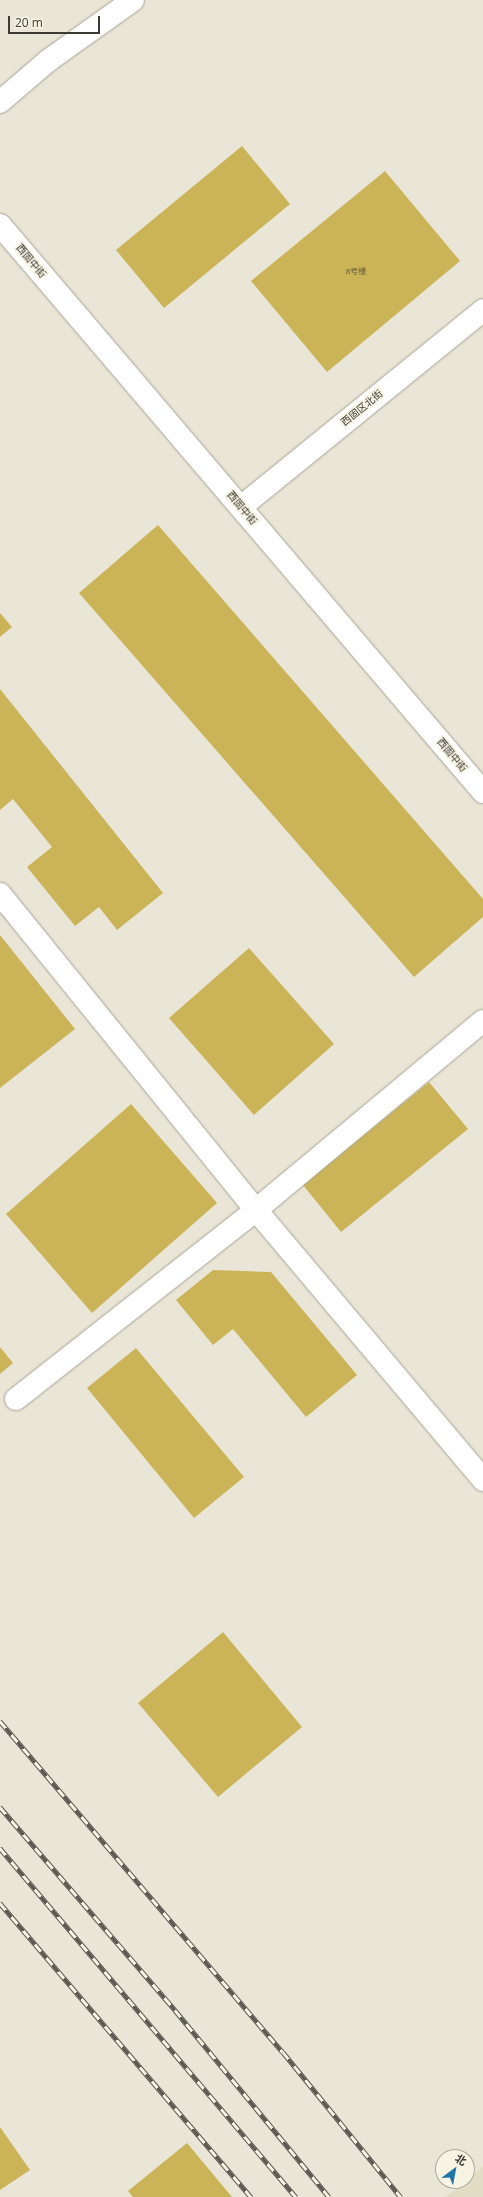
<!DOCTYPE html>
<html>
<head>
<meta charset="utf-8">
<style>
  body { margin:0 }
  #map { position:relative; width:483px; height:2197px; overflow:hidden; background:#eae6d7; font-family:"Open Sans","Noto Sans SC",sans-serif }
  div>[style] { position:absolute }
  [style*='--x'] { left:calc(var(--x)*1px); top:calc(var(--y)*1px); width:calc(var(--w)*1px); rotate:calc(var(--a)*1deg) }
  .built>* { inset:0; background:#e2dcc5 }
  .building>* { inset:0; background:#cbb458 }
  .roads { filter:drop-shadow(0 0 1px #a8a596) drop-shadow(0 0 1px #a8a596) }
  .minor>* { height:22px; margin:-11px; padding:0 11px; transform-origin:11px; border-radius:11px; background:#fff }
  .tertiary>* { height:22px; margin:-11px; padding:0 11px; transform-origin:11px; border-radius:11px; background:#fff }
  .rail>* { height:4.5px; margin-top:-2.25px; transform-origin:0; background:repeating-linear-gradient(90deg,#f7f4e4 0 9px,#59574f 0 18px); box-sizing:border-box; border-block:1px solid #59574f }
  span { translate:-50% -50%; white-space:nowrap; text-align:center; line-height:1.15; -webkit-text-stroke:4px #f7f4e4; paint-order:stroke }
  .number-label { font-size:8px; color:#5f583c }
  .number-label span { -webkit-text-stroke-width:0 }
  .street-label { font-size:10px; color:#3b3a33 }
  .north { position:absolute; left:435px; top:2149px; width:40px; height:40px; box-sizing:border-box; background:#f7f4e4; border:1px solid #acaa9d; border-radius:50%; rotate:32deg; font-size:11px; font-weight:700; line-height:16px; text-align:center; color:#3b3a33 }
  .north::after { content:''; display:block; margin:auto; width:14px; height:18px; background:#1f75a4; clip-path:polygon(50% 0,100% 100%,50% 72%,0 100%) }
  .scale { position:absolute; left:8px; top:16px; width:92px; height:18px; box-sizing:border-box; border:2px solid #3b3a33; border-top:0; padding-left:5px; font-size:12px; line-height:14px; white-space:nowrap; color:#3b3a33; -webkit-text-stroke:3px #f7f4e4; paint-order:stroke }
</style>
</head>
<body>
<div id="map">
  <div class="built">
    <div style="clip-path:polygon(483px 2166px,483px 2197px,445px 2197px,467px 2181px)"></div>
  </div>
  <div class="building">
    <div style="clip-path:polygon(242px 146px,290px 204px,164px 308px,116px 250px)"></div>
    <div style="clip-path:polygon(385px 171px,460px 261px,327px 372px,251px 281px)"></div>
    <div style="clip-path:polygon(158px 525px,483px 899px,483px 917px,414px 977px,79px 593px)"></div>
    <div style="clip-path:polygon(0 613px,12px 627px,0 637px)"></div>
    <div style="clip-path:polygon(0 689px,163px 893px,117px 930px,99px 907px,75px 926px,27px 867px,52px 847px,13px 799px,0 810px)"></div>
    <div style="clip-path:polygon(0 935px,75px 1029px,0 1088px)"></div>
    <div style="clip-path:polygon(249px 948px,334px 1044px,254px 1115px,169px 1018px)"></div>
    <div style="clip-path:polygon(429px 1082px,468px 1129px,341px 1232px,303px 1185px)"></div>
    <div style="clip-path:polygon(131px 1104px,217px 1203px,92px 1313px,6px 1214px)"></div>
    <div style="clip-path:polygon(213px 1270px,271px 1272px,357px 1375px,306px 1417px,233px 1329px,213px 1345px,176px 1300px)"></div>
    <div style="clip-path:polygon(0 1347px,13px 1363px,0 1374px)"></div>
    <div style="clip-path:polygon(136px 1348px,244px 1477px,194px 1518px,87px 1388px)"></div>
    <div style="clip-path:polygon(223px 1632px,302px 1727px,218px 1797px,138px 1703px)"></div>
    <div style="clip-path:polygon(0 2127px,30px 2170px,0 2190px)"></div>
    <div style="clip-path:polygon(187px 2143px,232px 2197px,133px 2197px,128px 2191px)"></div>
  </div>
  <div class="roads">
    <div class="minor">
      <div style="--x:0;--y:102;--w:65;--a:-40.6"></div>
      <div style="--x:49;--y:60;--w:103;--a:-35.5"></div>
      <div style="--x:241;--y:507;--w:312;--a:-39.1"></div>
      <div style="--x:0;--y:894;--w:407;--a:51"></div>
      <div style="--x:256;--y:1210;--w:353;--a:49.9"></div>
      <div style="--x:16;--y:1399;--w:305;--a:-38.2"></div>
      <div style="--x:256;--y:1210;--w:295;--a:-39.8"></div>
    </div>
    <div class="tertiary">
      <div style="--x:0;--y:225;--w:745;--a:49.57"></div>
    </div>
  </div>
  <div class="rail">
    <div style="--x:0;--y:1721;--w:435;--a:49.5"></div>
    <div style="--x:283;--y:2052;--w:187;--a:50.9"></div>
    <div style="--x:0;--y:1807;--w:268;--a:49.2"></div>
    <div style="--x:175;--y:2010;--w:242;--a:50.5"></div>
    <div style="--x:0;--y:1848;--w:458;--a:49.7"></div>
    <div style="--x:0;--y:1903;--w:387;--a:49.5"></div>
  </div>
  <div class="number-label">
    <span style="left:356px;top:271px">8号楼</span>
  </div>
  <div class="street-label">
    <span style="left:31px;top:261px;rotate:50deg">西固中街</span>
    <span style="left:362px;top:408px;rotate:-39deg">西固区北街</span>
    <span style="left:242px;top:508px;rotate:50deg">西固中街</span>
    <span style="left:452px;top:755px;rotate:50deg">西固中街</span>
  </div>
  <div class="north">北</div>
  <div class="scale">20 m</div>
</div>
</body>
</html>
